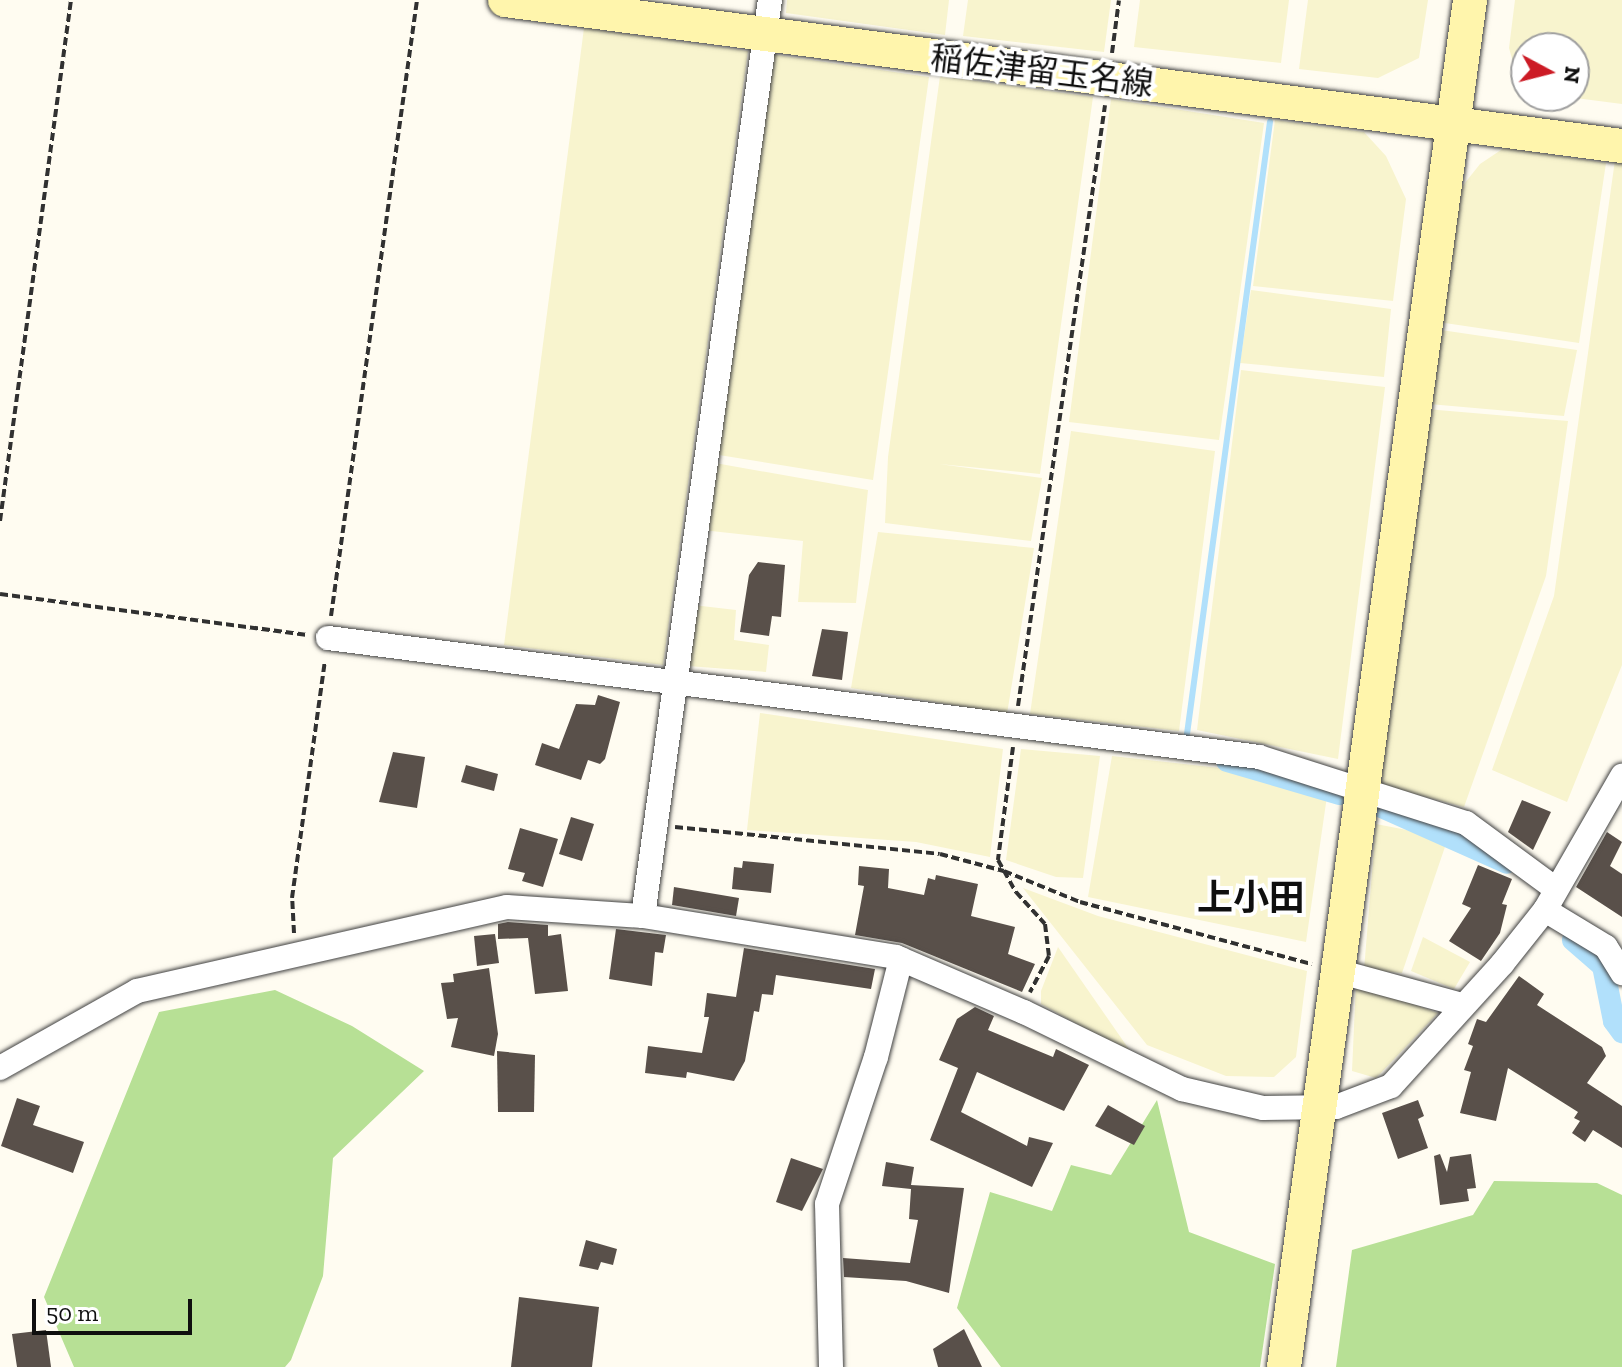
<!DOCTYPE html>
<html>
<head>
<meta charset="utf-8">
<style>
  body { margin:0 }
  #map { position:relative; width:1622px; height:1367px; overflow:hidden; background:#fffcf1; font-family:"Zilla Slab","Noto Sans JP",serif }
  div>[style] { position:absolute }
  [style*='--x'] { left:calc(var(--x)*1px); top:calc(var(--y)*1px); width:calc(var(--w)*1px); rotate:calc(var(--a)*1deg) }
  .farmland>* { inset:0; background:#f8f4ce }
  .forest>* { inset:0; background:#b7e095 }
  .stream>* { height:6px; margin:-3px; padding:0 3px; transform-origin:3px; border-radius:3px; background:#b1e0fb }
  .canal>* { height:22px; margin:-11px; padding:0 11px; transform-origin:11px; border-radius:11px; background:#b1e0fb }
  .building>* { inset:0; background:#59504a }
  .path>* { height:4px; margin-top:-2px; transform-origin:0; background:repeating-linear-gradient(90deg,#313131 0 8px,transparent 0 12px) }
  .roads { filter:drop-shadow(0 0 2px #424242) drop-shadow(0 0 2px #424242) }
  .street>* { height:24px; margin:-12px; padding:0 12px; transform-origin:12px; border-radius:12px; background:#fff }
  .secondary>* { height:34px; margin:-17px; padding:0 17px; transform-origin:17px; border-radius:17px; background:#fff5ac }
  span { translate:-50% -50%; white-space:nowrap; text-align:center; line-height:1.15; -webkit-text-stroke:8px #fff; paint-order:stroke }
  .street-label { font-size:32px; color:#0f0f0f }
  .quarter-label { font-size:36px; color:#0f0f0f; font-weight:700 }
  .north { position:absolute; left:1510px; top:32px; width:80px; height:80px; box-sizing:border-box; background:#fff; border:2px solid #9f9f9f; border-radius:50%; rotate:97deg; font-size:22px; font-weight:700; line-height:32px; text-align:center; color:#0f0f0f }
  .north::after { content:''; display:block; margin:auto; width:28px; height:36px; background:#cc1b25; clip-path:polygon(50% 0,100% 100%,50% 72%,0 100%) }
  .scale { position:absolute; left:32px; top:1299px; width:160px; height:36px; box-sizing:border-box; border:4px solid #0f0f0f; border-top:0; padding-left:10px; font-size:24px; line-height:28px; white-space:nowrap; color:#0f0f0f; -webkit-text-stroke:6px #fff; paint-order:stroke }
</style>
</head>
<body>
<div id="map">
  <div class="farmland">
    <div style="clip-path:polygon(787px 0,949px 0,945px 35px,786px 13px)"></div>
    <div style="clip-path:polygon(968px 0,1111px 0,1104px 52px,963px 36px)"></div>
    <div style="clip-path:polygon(1140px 0,1289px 0,1281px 63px,1134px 47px)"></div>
    <div style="clip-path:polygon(1308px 0,1428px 0,1419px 58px,1378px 78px,1299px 69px)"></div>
    <div style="clip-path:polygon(1515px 0,1622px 0,1622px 104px,1560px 96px,1574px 96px,1574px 48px,1526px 48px,1526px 84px,1518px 80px,1509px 48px)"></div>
    <div style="clip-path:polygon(584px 28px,748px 51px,663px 665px,504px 645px)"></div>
    <div style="clip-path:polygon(770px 54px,929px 77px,873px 480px,719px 455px)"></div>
    <div style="clip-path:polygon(940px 76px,1093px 97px,1040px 474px,939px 464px,1042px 478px,1031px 541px,885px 523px,888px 457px)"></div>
    <div style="clip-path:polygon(1111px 99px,1264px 123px,1219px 440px,1069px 422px)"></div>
    <div style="clip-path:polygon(1275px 120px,1364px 132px,1386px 156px,1406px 199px,1393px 301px,1253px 286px)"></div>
    <div style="clip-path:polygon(1504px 148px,1606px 163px,1579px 343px,1438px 322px,1457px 193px,1480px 164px)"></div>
    <div style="clip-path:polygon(1615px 160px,1622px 160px,1622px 665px,1567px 802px,1492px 770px,1554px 596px)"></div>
    <div style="clip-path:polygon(1251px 290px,1391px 309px,1384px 377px,1240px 363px)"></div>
    <div style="clip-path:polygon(1441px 330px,1577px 350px,1564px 416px,1429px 404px)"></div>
    <div style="clip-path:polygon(1241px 370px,1385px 387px,1338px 759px,1197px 730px)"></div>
    <div style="clip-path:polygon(1426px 409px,1568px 421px,1546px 576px,1464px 807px,1374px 783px)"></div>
    <div style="clip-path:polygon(1071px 431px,1215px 451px,1179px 731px,1030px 714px)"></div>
    <div style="clip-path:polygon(715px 463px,868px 490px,856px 603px,798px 602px,803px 541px,702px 530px)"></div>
    <div style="clip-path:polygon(878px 532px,1034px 548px,1007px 714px,851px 688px)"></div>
    <div style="clip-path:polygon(693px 605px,736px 610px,734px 640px,769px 645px,766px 672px,688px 666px)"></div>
    <div style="clip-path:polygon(760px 713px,1003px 749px,990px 857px,916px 842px,747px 830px)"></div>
    <div style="clip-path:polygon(1021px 749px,1100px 756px,1083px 878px,1056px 877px,1006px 860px)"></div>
    <div style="clip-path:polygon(1112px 756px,1238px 770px,1327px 796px,1306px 942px,1088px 897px)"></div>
    <div style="clip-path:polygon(1376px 824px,1448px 838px,1402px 973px,1364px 970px)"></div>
    <div style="clip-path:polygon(1023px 888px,1098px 916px,1307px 971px,1296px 1057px,1274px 1077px,1226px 1076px,1147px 1045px)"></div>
    <div style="clip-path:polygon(1423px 937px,1470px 962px,1454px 989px,1411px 971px)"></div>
    <div style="clip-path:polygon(1058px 947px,1133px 1055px,1041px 1004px,1041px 991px)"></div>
    <div style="clip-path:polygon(1356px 983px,1438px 1013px,1376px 1078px,1352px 1071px)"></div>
  </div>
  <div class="forest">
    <div style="clip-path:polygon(275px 990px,352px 1026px,424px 1071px,333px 1158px,323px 1276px,291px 1360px,285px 1367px,74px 1367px,44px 1297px,159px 1012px)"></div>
    <div style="clip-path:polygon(1157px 1100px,1189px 1232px,1275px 1264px,1260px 1367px,1001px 1367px,957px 1308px,990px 1192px,1052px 1211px,1071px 1165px,1111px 1175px)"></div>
    <div style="clip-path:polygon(1494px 1181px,1597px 1183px,1622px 1195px,1622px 1367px,1336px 1367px,1352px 1250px,1473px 1215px)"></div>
  </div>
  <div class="stream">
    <div style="--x:1187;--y:734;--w:618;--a:-82.28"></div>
  </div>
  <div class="canal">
    <div style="--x:1227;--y:761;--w:118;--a:16.3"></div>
    <div style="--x:1377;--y:805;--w:142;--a:24"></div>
    <div style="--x:1573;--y:940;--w:40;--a:41"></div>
    <div style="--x:1603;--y:966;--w:56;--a:78.7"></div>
    <div style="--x:1614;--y:1021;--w:14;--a:54"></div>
  </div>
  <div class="building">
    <div style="clip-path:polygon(758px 562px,785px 565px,781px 617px,772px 616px,769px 636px,740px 632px,749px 575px)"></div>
    <div style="clip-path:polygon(822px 629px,848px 632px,842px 680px,812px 676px)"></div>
    <div style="clip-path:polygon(598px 695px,620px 702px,605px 759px,600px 764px,588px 760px,581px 780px,535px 765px,542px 743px,559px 749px,576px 704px,595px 705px)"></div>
    <div style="clip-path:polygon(393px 752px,425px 757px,417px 808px,379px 802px)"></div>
    <div style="clip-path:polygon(466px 765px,498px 774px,494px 791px,461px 782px)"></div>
    <div style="clip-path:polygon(1522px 800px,1551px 812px,1533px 850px,1508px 832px)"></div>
    <div style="clip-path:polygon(571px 817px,594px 824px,582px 861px,559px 854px)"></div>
    <div style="clip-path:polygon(520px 828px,558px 839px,543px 887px,522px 881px,525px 873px,508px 869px)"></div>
    <div style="clip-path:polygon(1607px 832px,1622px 842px,1610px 866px,1622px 874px,1622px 917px,1576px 887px)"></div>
    <div style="clip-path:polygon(743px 861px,774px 864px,771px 893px,732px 889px,734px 867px,742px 868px)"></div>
    <div style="clip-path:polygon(1478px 865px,1512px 879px,1502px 904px,1507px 905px,1500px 933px,1481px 961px,1449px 941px,1471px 908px,1462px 904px)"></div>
    <div style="clip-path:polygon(859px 866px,889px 869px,888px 888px,924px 895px,928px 878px,935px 880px,936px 875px,978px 884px,971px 916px,1015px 927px,1008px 954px,1035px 964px,1022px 992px,902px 943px,855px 935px,864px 886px,858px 885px)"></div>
    <div style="clip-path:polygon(674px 887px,739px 898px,736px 916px,672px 905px)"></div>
    <div style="clip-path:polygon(508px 922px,548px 925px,548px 936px,561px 934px,568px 991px,535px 994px,528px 938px,498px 939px,498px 924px)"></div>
    <div style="clip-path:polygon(616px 929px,666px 935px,663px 953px,655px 952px,652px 986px,609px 979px)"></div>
    <div style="clip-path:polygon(495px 934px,499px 963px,477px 966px,474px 936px)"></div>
    <div style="clip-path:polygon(744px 948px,875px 969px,871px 989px,776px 975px,773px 995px,762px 994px,759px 1012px,754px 1011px,745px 1061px,734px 1081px,687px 1072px,686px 1078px,645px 1073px,648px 1046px,702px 1053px,709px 1017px,704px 1017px,707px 993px,736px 997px)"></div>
    <div style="clip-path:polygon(489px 968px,498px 1034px,494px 1056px,451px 1047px,458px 1018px,447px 1019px,441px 983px,454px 982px,453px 974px)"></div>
    <div style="clip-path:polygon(1519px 976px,1544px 994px,1537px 1005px,1602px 1047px,1606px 1056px,1587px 1083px,1622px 1106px,1622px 1148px,1593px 1130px,1585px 1142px,1572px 1133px,1580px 1121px,1574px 1118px,1578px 1112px,1508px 1068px,1496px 1121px,1460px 1113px,1471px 1072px,1464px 1070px,1473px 1046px,1468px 1044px,1477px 1019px,1486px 1022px)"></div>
    <div style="clip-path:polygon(975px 1007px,994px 1016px,988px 1030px,1053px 1057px,1056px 1049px,1089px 1065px,1064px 1111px,977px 1072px,961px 1112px,1027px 1146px,1029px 1137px,1053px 1143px,1032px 1187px,930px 1140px,958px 1068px,939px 1060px,957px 1019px)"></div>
    <div style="clip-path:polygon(497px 1051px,535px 1055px,534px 1112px,498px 1112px)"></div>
    <div style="clip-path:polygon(17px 1098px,40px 1106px,33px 1125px,84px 1142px,73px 1173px,1px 1146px)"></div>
    <div style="clip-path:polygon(1418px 1100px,1424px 1116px,1418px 1119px,1428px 1148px,1398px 1159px,1382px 1113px)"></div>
    <div style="clip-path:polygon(1108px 1105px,1145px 1126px,1134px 1145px,1095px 1126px)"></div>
    <div style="clip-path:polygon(1440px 1154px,1447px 1172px,1450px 1157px,1471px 1154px,1476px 1188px,1467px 1189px,1469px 1201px,1440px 1205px,1434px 1156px)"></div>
    <div style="clip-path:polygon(791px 1158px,823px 1169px,802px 1211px,776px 1202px)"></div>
    <div style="clip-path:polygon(886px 1162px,914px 1167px,911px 1185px,964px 1188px,949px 1293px,906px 1281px,844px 1277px,843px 1258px,910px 1263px,918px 1220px,909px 1219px,911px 1189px,882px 1186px)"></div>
    <div style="clip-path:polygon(586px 1240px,617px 1249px,613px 1265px,601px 1262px,598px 1270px,579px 1266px)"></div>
    <div style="clip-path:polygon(519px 1297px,599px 1307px,592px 1367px,511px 1367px)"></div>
    <div style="clip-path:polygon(964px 1329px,982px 1367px,938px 1367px,933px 1349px)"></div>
    <div style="clip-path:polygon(46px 1330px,51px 1367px,17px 1367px,12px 1334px)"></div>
  </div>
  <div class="path">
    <div style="--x:1112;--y:53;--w:53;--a:-82.5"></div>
    <div style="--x:0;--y:521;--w:526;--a:-82.24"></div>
    <div style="--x:0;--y:594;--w:310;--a:7.6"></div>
    <div style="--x:331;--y:616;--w:622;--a:-82.05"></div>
    <div style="--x:1018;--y:706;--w:607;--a:-81.76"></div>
    <div style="--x:1013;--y:747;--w:114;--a:97.6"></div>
    <div style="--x:998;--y:860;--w:37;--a:61"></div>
    <div style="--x:1016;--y:892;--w:43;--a:47.8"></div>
    <div style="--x:1045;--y:924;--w:32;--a:83"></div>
    <div style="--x:1049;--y:956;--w:41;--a:117.8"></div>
    <div style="--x:675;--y:827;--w:266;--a:5.8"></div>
    <div style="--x:940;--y:854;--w:66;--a:14.9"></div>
    <div style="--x:1004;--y:871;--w:82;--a:22.2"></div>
    <div style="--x:1080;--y:902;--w:240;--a:15"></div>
    <div style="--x:294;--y:933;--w:35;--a:-93"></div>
    <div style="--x:292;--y:898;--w:240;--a:-82.1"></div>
  </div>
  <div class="roads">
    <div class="street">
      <div style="--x:328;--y:638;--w:939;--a:7.28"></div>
      <div style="--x:1259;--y:757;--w:217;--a:17.7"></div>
      <div style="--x:1466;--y:823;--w:112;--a:36.3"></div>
      <div style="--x:1545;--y:910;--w:71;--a:31.2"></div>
      <div style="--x:1606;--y:947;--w:31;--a:58"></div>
      <div style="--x:643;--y:916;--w:925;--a:-82.11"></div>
      <div style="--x:1337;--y:971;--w:130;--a:15.2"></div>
      <div style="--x:0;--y:1068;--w:157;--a:-29.3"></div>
      <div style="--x:137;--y:991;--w:379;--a:-12.8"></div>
      <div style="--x:507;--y:907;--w:136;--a:3.8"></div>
      <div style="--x:643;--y:916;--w:256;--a:9.2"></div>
      <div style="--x:896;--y:957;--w:139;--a:23.3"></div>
      <div style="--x:1024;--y:1012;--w:176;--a:26"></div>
      <div style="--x:1182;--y:1089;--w:83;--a:13.2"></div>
      <div style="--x:1263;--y:1108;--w:73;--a:-0.8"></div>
      <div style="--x:1336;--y:1107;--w:59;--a:-20.9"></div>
      <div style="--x:1391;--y:1086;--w:165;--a:-47.7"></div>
      <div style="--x:1502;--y:964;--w:69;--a:-51.5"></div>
      <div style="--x:1545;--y:910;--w:155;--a:-60.1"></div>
      <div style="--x:831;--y:1367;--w:163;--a:-91.4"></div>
      <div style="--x:827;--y:1204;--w:155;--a:-71.6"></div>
      <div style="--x:876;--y:1057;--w:101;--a:-75.7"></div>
    </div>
    <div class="secondary">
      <div style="--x:505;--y:0;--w:1127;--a:7.45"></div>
      <div style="--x:1284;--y:1367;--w:1380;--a:-82.25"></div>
    </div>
  </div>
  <div class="street-label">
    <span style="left:1042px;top:71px;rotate:7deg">稲佐津留玉名線</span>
  </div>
  <div class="quarter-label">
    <span style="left:1251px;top:898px">上小田</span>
  </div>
  <div class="north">N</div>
  <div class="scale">50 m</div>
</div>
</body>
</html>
